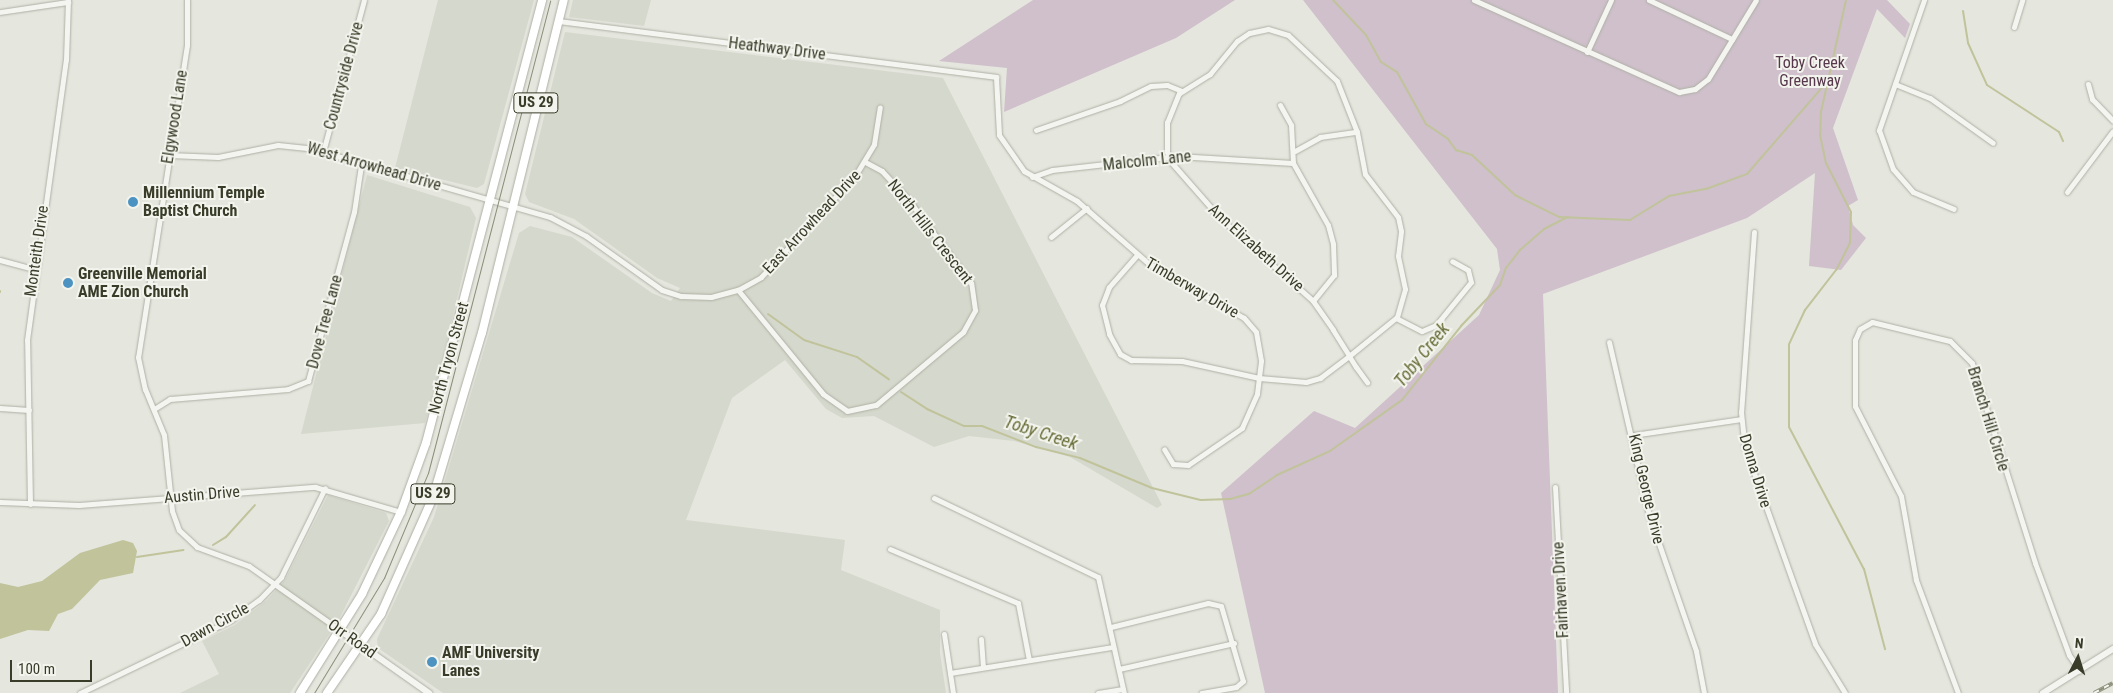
<!DOCTYPE html>
<html>
<head>
<meta charset="utf-8">
<style>
  body { margin:0 }
  #map { position:relative; width:2113px; height:693px; overflow:hidden; background:#e5e6de; font-family:"Roboto Condensed",sans-serif }
  div>[style] { position:absolute }
  [style*='--x'] { left:calc(var(--x)*1px); top:calc(var(--y)*1px); width:calc(var(--w)*1px); rotate:calc(var(--a)*1deg) }
  .built>* { inset:0; background:#d5d8cc }
  .green>* { inset:0; background:#cfc0cb }
  .water>* { inset:0; background:#c1c39b }
  .stream>* { height:2px; margin:-1px; padding:0 1px; transform-origin:1px; border-radius:1px; background:#c1c39b }
  .roads { filter:drop-shadow(0 0 1px #aeb0a4) drop-shadow(0 0 1px #aeb0a4) }
  .minor>* { height:5px; margin:-2.5px; padding:0 2.5px; transform-origin:2.5px; border-radius:2.5px; background:#f4f5f0 }
  .tertiary>* { height:6px; margin:-3px; padding:0 3px; transform-origin:3px; border-radius:3px; background:#f4f5f0 }
  .primary>* { height:8px; margin:-4px; padding:0 4px; transform-origin:4px; border-radius:4px; background:#fff }
  .tram>* { height:1px; margin:-0.5px; padding:0 0.5px; transform-origin:0.5px; border-radius:0.5px; background:#8b8e79 }
  .rail>* { height:4px; margin-top:-2px; transform-origin:0; background:repeating-linear-gradient(90deg,#f3f4ed 0 5.5px,#8b8e79 0 11px); box-sizing:border-box; border-block:1px solid #8b8e79 }
  .dots>* { width:14px; height:14px; translate:-50% -50%; box-sizing:border-box; border:2px solid #f3f4ed; border-radius:50% }
  span { translate:-50% -50%; white-space:nowrap; text-align:center; line-height:1.15; -webkit-text-stroke:4px #f3f4ed; paint-order:stroke }
  .shield-label span { padding:1px 4px; background:#f3f4ed; border:1px solid; border-radius:4px; -webkit-text-stroke-width:0 }
  .shield-label { font-size:15px; color:#383c28; font-weight:700 }
  .street-label { font-size:16px; color:#383c28 }
  .park-label { font-size:16px; color:#56374b }
  .poi-label { font-size:16px; color:#383c28; font-weight:700 }
  .left { translate:0 -50%; text-align:left }
  .water-label { font-size:18px; color:#676c36; font-style:italic }
  .north { position:absolute; left:2053px; top:633px; width:50px; height:50px; -webkit-text-stroke:4px #f3f4ed; paint-order:stroke; rotate:5deg; font-size:14px; font-weight:700; line-height:20px; text-align:center; color:#383c28 }
  .north::after { content:''; display:block; margin:auto; width:18px; height:22px; background:#383c28; clip-path:polygon(50% 0,100% 100%,50% 72%,0 100%) }
  .scale { position:absolute; left:10px; top:660px; width:82px; height:22px; box-sizing:border-box; border:2px solid #383c28; border-top:0; padding-left:6px; font-size:15px; line-height:18px; white-space:nowrap; color:#383c28; -webkit-text-stroke:4px #f3f4ed; paint-order:stroke }
</style>
</head>
<body>
<div id="map">
  <div class="built">
    <div style="clip-path:polygon(438px 0,534px 0,484px 184px,477px 188px,395px 168px)"></div>
    <div style="clip-path:polygon(573px 0,651px 0,644px 26px,569px 17px)"></div>
    <div style="clip-path:polygon(565px 32px,943px 78px,1162px 505px,1157px 508px,1070px 457px,1014px 441px,969px 436px,934px 447px,874px 416px,842px 418px,826px 409px,785px 360px,732px 398px,686px 520px,845px 540px,841px 570px,940px 610px,940px 653px,946px 693px,443px 693px,378px 648px,377px 639px,434px 517px,519px 233px,530px 226px,572px 237px,652px 293px,671px 301px,680px 288px,657px 278px,574px 219px,529px 202px,525px 194px)"></div>
    <div style="clip-path:polygon(367px 175px,470px 207px,476px 218px,442px 362px,425px 423px,301px 434px)"></div>
    <div style="clip-path:polygon(328px 495px,386px 513px,389px 521px,338px 621px,290px 693px,180px 693px,219px 674px,202px 641px,235px 625px,267px 600px,285px 580px)"></div>
  </div>
  <div class="green">
    <div style="clip-path:polygon(1033px 0,1235px 0,1176px 38px,1004px 112px,1007px 68px,939px 61px)"></div>
    <div style="clip-path:polygon(1303px 0,1887px 0,1910px 24px,1905px 38px,1877px 9px,1833px 128px,1858px 200px,1848px 206px,1853px 225px,1866px 238px,1841px 270px,1809px 266px,1815px 173px,1747px 218px,1543px 294px,1558px 693px,1265px 693px,1221px 493px,1314px 411px,1355px 428px,1479px 315px,1500px 270px,1497px 249px)"></div>
  </div>
  <div class="water">
    <div style="clip-path:polygon(123px 540px,133px 543px,137px 551px,133px 573px,100px 580px,72px 609px,58px 614px,49px 631px,28px 630px,0 639px,0 583px,18px 587px,42px 581px,80px 553px)"></div>
  </div>
  <div class="stream">
    <div style="--x:1333;--y:0;--w:48;--a:46.7"></div>
    <div style="--x:1366;--y:35;--w:31;--a:61"></div>
    <div style="--x:1381;--y:62;--w:19;--a:32"></div>
    <div style="--x:1397;--y:72;--w:60;--a:60.9"></div>
    <div style="--x:1426;--y:124;--w:27;--a:34"></div>
    <div style="--x:1448;--y:139;--w:14;--a:54"></div>
    <div style="--x:1456;--y:150;--w:17;--a:17"></div>
    <div style="--x:1472;--y:155;--w:59;--a:42.9"></div>
    <div style="--x:1515;--y:195;--w:49;--a:26.6"></div>
    <div style="--x:1559;--y:217;--w:71;--a:2.4"></div>
    <div style="--x:1630;--y:220;--w:46;--a:-31.6"></div>
    <div style="--x:1669;--y:196;--w:38;--a:-11"></div>
    <div style="--x:1706;--y:189;--w:44;--a:-20.1"></div>
    <div style="--x:1747;--y:174;--w:121;--a:-49"></div>
    <div style="--x:1846;--y:0;--w:115;--a:102.6"></div>
    <div style="--x:1821;--y:112;--w:23;--a:92"></div>
    <div style="--x:1820;--y:135;--w:29;--a:78"></div>
    <div style="--x:1826;--y:163;--w:55;--a:63"></div>
    <div style="--x:1851;--y:212;--w:31;--a:92"></div>
    <div style="--x:1850;--y:243;--w:30;--a:117"></div>
    <div style="--x:1836;--y:270;--w:51;--a:127.8"></div>
    <div style="--x:1805;--y:310;--w:38;--a:115"></div>
    <div style="--x:1789;--y:345;--w:82;--a:90"></div>
    <div style="--x:1789;--y:427;--w:161;--a:62.2"></div>
    <div style="--x:1864;--y:569;--w:83;--a:75.3"></div>
    <div style="--x:1963;--y:11;--w:32;--a:81"></div>
    <div style="--x:1968;--y:43;--w:46;--a:65.7"></div>
    <div style="--x:1987;--y:85;--w:86;--a:33.1"></div>
    <div style="--x:2059;--y:132;--w:10;--a:66"></div>
    <div style="--x:0;--y:292;--w:1;--a:-90"></div>
    <div style="--x:768;--y:314;--w:44;--a:35.8"></div>
    <div style="--x:804;--y:340;--w:56;--a:17.8"></div>
    <div style="--x:857;--y:357;--w:39;--a:35"></div>
    <div style="--x:901;--y:392;--w:31;--a:33"></div>
    <div style="--x:927;--y:409;--w:41;--a:24.7"></div>
    <div style="--x:964;--y:426;--w:18;--a:0"></div>
    <div style="--x:982;--y:426;--w:58;--a:21.3"></div>
    <div style="--x:1036;--y:447;--w:45;--a:14"></div>
    <div style="--x:1080;--y:458;--w:78;--a:22.6"></div>
    <div style="--x:1152;--y:488;--w:50;--a:13.8"></div>
    <div style="--x:1201;--y:500;--w:29;--a:-2"></div>
    <div style="--x:1230;--y:499;--w:20;--a:-15"></div>
    <div style="--x:1249;--y:494;--w:34;--a:-34"></div>
    <div style="--x:1277;--y:475;--w:58;--a:-24.4"></div>
    <div style="--x:1330;--y:451;--w:88;--a:-35.3"></div>
    <div style="--x:1402;--y:400;--w:95;--a:-51.4"></div>
    <div style="--x:1461;--y:326;--w:57;--a:-46.4"></div>
    <div style="--x:1500;--y:285;--w:18;--a:-71"></div>
    <div style="--x:1506;--y:268;--w:23;--a:-52"></div>
    <div style="--x:1520;--y:250;--w:32;--a:-41"></div>
    <div style="--x:1544;--y:229;--w:27;--a:-27"></div>
    <div style="--x:213;--y:545;--w:15;--a:-32"></div>
    <div style="--x:226;--y:537;--w:43;--a:-47.8"></div>
    <div style="--x:137;--y:557;--w:47;--a:-8.7"></div>
  </div>
  <div class="roads">
    <div class="minor">
      <div style="--x:187;--y:0;--w:45;--a:90"></div>
      <div style="--x:187;--y:45;--w:316;--a:98.9"></div>
      <div style="--x:138;--y:357;--w:33;--a:78"></div>
      <div style="--x:145;--y:389;--w:50;--a:67.6"></div>
      <div style="--x:164;--y:435;--w:76;--a:84"></div>
      <div style="--x:172;--y:511;--w:20;--a:70"></div>
      <div style="--x:179;--y:530;--w:25;--a:43"></div>
      <div style="--x:197;--y:547;--w:55;--a:20.1"></div>
      <div style="--x:249;--y:566;--w:113;--a:35.2"></div>
      <div style="--x:1474;--y:0;--w:225;--a:24.2"></div>
      <div style="--x:1679;--y:92;--w:16;--a:-11"></div>
      <div style="--x:1695;--y:89;--w:16;--a:-38"></div>
      <div style="--x:1708;--y:79;--w:92;--a:-58.7"></div>
      <div style="--x:1649;--y:0;--w:92;--a:25.2"></div>
      <div style="--x:1924;--y:0;--w:138;--a:109.1"></div>
      <div style="--x:1879;--y:130;--w:41;--a:70.3"></div>
      <div style="--x:1893;--y:169;--w:30;--a:49"></div>
      <div style="--x:1913;--y:192;--w:44;--a:22.5"></div>
      <div style="--x:0;--y:12;--w:69;--a:-8.4"></div>
      <div style="--x:559;--y:21;--w:441;--a:7.3"></div>
      <div style="--x:996;--y:77;--w:58;--a:87"></div>
      <div style="--x:999;--y:135;--w:44;--a:55.2"></div>
      <div style="--x:1024;--y:171;--w:61;--a:29.5"></div>
      <div style="--x:1077;--y:201;--w:96;--a:41.2"></div>
      <div style="--x:1149;--y:264;--w:109;--a:29.6"></div>
      <div style="--x:1244;--y:318;--w:18;--a:49"></div>
      <div style="--x:1256;--y:332;--w:29;--a:80"></div>
      <div style="--x:1261;--y:361;--w:33;--a:97"></div>
      <div style="--x:1257;--y:394;--w:37;--a:114"></div>
      <div style="--x:1242;--y:428;--w:65;--a:145.6"></div>
      <div style="--x:1188;--y:465;--w:15;--a:-176"></div>
      <div style="--x:1173;--y:464;--w:17;--a:-121"></div>
      <div style="--x:2014;--y:27;--w:28;--a:-73"></div>
      <div style="--x:1587;--y:52;--w:57;--a:-65.2"></div>
      <div style="--x:1895;--y:84;--w:38;--a:22"></div>
      <div style="--x:1930;--y:98;--w:77;--a:35.5"></div>
      <div style="--x:2088;--y:84;--w:16;--a:75"></div>
      <div style="--x:2092;--y:99;--w:30;--a:46"></div>
      <div style="--x:1280;--y:105;--w:23;--a:61"></div>
      <div style="--x:1291;--y:125;--w:38;--a:87"></div>
      <div style="--x:1036;--y:130;--w:89;--a:-19"></div>
      <div style="--x:1120;--y:101;--w:34;--a:-26"></div>
      <div style="--x:1151;--y:86;--w:16;--a:-4"></div>
      <div style="--x:1167;--y:85;--w:16;--a:22"></div>
      <div style="--x:1295;--y:151;--w:29;--a:-29"></div>
      <div style="--x:1320;--y:137;--w:37;--a:-8"></div>
      <div style="--x:323;--y:152;--w:157;--a:-74.9"></div>
      <div style="--x:169;--y:155;--w:49;--a:2.3"></div>
      <div style="--x:218;--y:157;--w:61;--a:-11.3"></div>
      <div style="--x:278;--y:145;--w:31;--a:6"></div>
      <div style="--x:309;--y:148;--w:251;--a:16"></div>
      <div style="--x:550;--y:217;--w:41;--a:27.8"></div>
      <div style="--x:586;--y:236;--w:93;--a:35.4"></div>
      <div style="--x:662;--y:290;--w:20;--a:18"></div>
      <div style="--x:681;--y:296;--w:30;--a:2"></div>
      <div style="--x:711;--y:297;--w:28;--a:-15"></div>
      <div style="--x:738;--y:290;--w:26;--a:-29"></div>
      <div style="--x:761;--y:277;--w:138;--a:-47.1"></div>
      <div style="--x:855;--y:176;--w:37;--a:-59"></div>
      <div style="--x:874;--y:144;--w:37;--a:-81"></div>
      <div style="--x:1293;--y:163;--w:71;--a:60.6"></div>
      <div style="--x:1328;--y:225;--w:20;--a:75"></div>
      <div style="--x:1333;--y:244;--w:31;--a:88"></div>
      <div style="--x:1334;--y:275;--w:33;--a:129"></div>
      <div style="--x:1032;--y:177;--w:21;--a:-19"></div>
      <div style="--x:1052;--y:170;--w:126;--a:-6.4"></div>
      <div style="--x:1177;--y:156;--w:116;--a:3.5"></div>
      <div style="--x:2067;--y:192;--w:76;--a:-53"></div>
      <div style="--x:1754;--y:232;--w:180;--a:94.1"></div>
      <div style="--x:1741;--y:412;--w:36;--a:84"></div>
      <div style="--x:1745;--y:448;--w:208;--a:70.3"></div>
      <div style="--x:1815;--y:644;--w:57;--a:58.5"></div>
      <div style="--x:1051;--y:237;--w:46;--a:-38.9"></div>
      <div style="--x:1137;--y:255;--w:43;--a:131.2"></div>
      <div style="--x:1109;--y:287;--w:19;--a:111"></div>
      <div style="--x:1102;--y:305;--w:30;--a:76"></div>
      <div style="--x:1109;--y:334;--w:23;--a:61"></div>
      <div style="--x:1120;--y:354;--w:13;--a:29"></div>
      <div style="--x:1131;--y:360;--w:51;--a:1.1"></div>
      <div style="--x:1182;--y:361;--w:79;--a:12.4"></div>
      <div style="--x:1259;--y:378;--w:47;--a:4.9"></div>
      <div style="--x:1306;--y:382;--w:15;--a:-16"></div>
      <div style="--x:1320;--y:378;--w:36;--a:-37"></div>
      <div style="--x:1349;--y:356;--w:62;--a:-39.1"></div>
      <div style="--x:1397;--y:317;--w:29;--a:-74"></div>
      <div style="--x:1405;--y:289;--w:34;--a:-102"></div>
      <div style="--x:1398;--y:256;--w:25;--a:-83"></div>
      <div style="--x:1401;--y:231;--w:14;--a:-102"></div>
      <div style="--x:1398;--y:217;--w:54;--a:-127.5"></div>
      <div style="--x:1365;--y:174;--w:43;--a:-100.8"></div>
      <div style="--x:1357;--y:132;--w:55;--a:-111.4"></div>
      <div style="--x:1337;--y:81;--w:67;--a:-136.8"></div>
      <div style="--x:1288;--y:35;--w:21;--a:-163"></div>
      <div style="--x:1268;--y:29;--w:19;--a:168"></div>
      <div style="--x:1249;--y:33;--w:14;--a:146"></div>
      <div style="--x:1237;--y:41;--w:43;--a:129.3"></div>
      <div style="--x:1210;--y:74;--w:36;--a:148"></div>
      <div style="--x:1179;--y:93;--w:31;--a:112"></div>
      <div style="--x:1167;--y:122;--w:30;--a:90"></div>
      <div style="--x:1167;--y:152;--w:11;--a:68"></div>
      <div style="--x:1171;--y:162;--w:74;--a:48.8"></div>
      <div style="--x:1220;--y:218;--w:125;--a:41.7"></div>
      <div style="--x:1313;--y:301;--w:35;--a:55"></div>
      <div style="--x:1333;--y:330;--w:31;--a:58"></div>
      <div style="--x:1349;--y:356;--w:13;--a:58"></div>
      <div style="--x:1356;--y:367;--w:19;--a:54"></div>
      <div style="--x:0;--y:260;--w:35;--a:15"></div>
      <div style="--x:738;--y:290;--w:134;--a:50.7"></div>
      <div style="--x:823;--y:394;--w:29;--a:35"></div>
      <div style="--x:847;--y:411;--w:30;--a:-12"></div>
      <div style="--x:876;--y:405;--w:114;--a:-40"></div>
      <div style="--x:963;--y:332;--w:25;--a:-61"></div>
      <div style="--x:975;--y:310;--w:27;--a:-98"></div>
      <div style="--x:971;--y:283;--w:105;--a:-126.9"></div>
      <div style="--x:908;--y:199;--w:38;--a:-133"></div>
      <div style="--x:882;--y:171;--w:19;--a:-152"></div>
      <div style="--x:1396;--y:318;--w:29;--a:27"></div>
      <div style="--x:1422;--y:331;--w:15;--a:-23"></div>
      <div style="--x:1436;--y:325;--w:55;--a:-50.9"></div>
      <div style="--x:1471;--y:282;--w:12;--a:-104"></div>
      <div style="--x:1468;--y:270;--w:18;--a:-151"></div>
      <div style="--x:1609;--y:342;--w:178;--a:77"></div>
      <div style="--x:1649;--y:515;--w:144;--a:70.9"></div>
      <div style="--x:1696;--y:651;--w:43;--a:79.2"></div>
      <div style="--x:0;--y:408;--w:29;--a:4"></div>
      <div style="--x:154;--y:409;--w:19;--a:-32"></div>
      <div style="--x:170;--y:399;--w:118;--a:-4.8"></div>
      <div style="--x:288;--y:389;--w:22;--a:-22"></div>
      <div style="--x:308;--y:381;--w:175;--a:-74.8"></div>
      <div style="--x:354;--y:212;--w:48;--a:-81.5"></div>
      <div style="--x:1633;--y:435;--w:109;--a:-8.4"></div>
      <div style="--x:1555;--y:487;--w:206;--a:86.9"></div>
      <div style="--x:934;--y:498;--w:182;--a:25.7"></div>
      <div style="--x:1098;--y:577;--w:119;--a:77.4"></div>
      <div style="--x:0;--y:502;--w:79;--a:2.2"></div>
      <div style="--x:79;--y:505;--w:237;--a:-4.4"></div>
      <div style="--x:315;--y:487;--w:90;--a:16.2"></div>
      <div style="--x:30;--y:504;--w:164;--a:-91"></div>
      <div style="--x:27;--y:340;--w:283;--a:-82.1"></div>
      <div style="--x:66;--y:60;--w:60;--a:-88.1"></div>
      <div style="--x:890;--y:549;--w:139;--a:22.9"></div>
      <div style="--x:1018;--y:603;--w:58;--a:79.1"></div>
      <div style="--x:1111;--y:627;--w:100;--a:-13.9"></div>
      <div style="--x:1208;--y:603;--w:13;--a:13"></div>
      <div style="--x:1221;--y:606;--w:78;--a:73.7"></div>
      <div style="--x:1243;--y:681;--w:9;--a:139"></div>
      <div style="--x:1236;--y:687;--w:35;--a:170"></div>
      <div style="--x:944;--y:634;--w:60;--a:81.3"></div>
      <div style="--x:981;--y:639;--w:28;--a:86"></div>
      <div style="--x:1119;--y:669;--w:118;--a:-12.7"></div>
      <div style="--x:950;--y:673;--w:165;--a:-9.1"></div>
      <div style="--x:80;--y:693;--w:168;--a:-25.8"></div>
      <div style="--x:231;--y:620;--w:34;--a:-36"></div>
      <div style="--x:259;--y:600;--w:32;--a:-46"></div>
      <div style="--x:281;--y:577;--w:99;--a:-63.7"></div>
      <div style="--x:1098;--y:693;--w:25;--a:-9"></div>
      <div style="--x:1958;--y:693;--w:121;--a:-110.4"></div>
      <div style="--x:1916;--y:580;--w:85;--a:-100.1"></div>
      <div style="--x:1901;--y:496;--w:101;--a:-117.1"></div>
      <div style="--x:1855;--y:406;--w:66;--a:-90"></div>
      <div style="--x:1855;--y:340;--w:12;--a:-66"></div>
      <div style="--x:1860;--y:329;--w:14;--a:-30"></div>
      <div style="--x:1872;--y:322;--w:80;--a:13.7"></div>
      <div style="--x:1950;--y:341;--w:31;--a:45"></div>
      <div style="--x:1972;--y:363;--w:210;--a:72.5"></div>
      <div style="--x:2035;--y:563;--w:98;--a:69.7"></div>
      <div style="--x:2069;--y:655;--w:19;--a:55"></div>
    </div>
    <div class="tertiary">
      <div style="--x:341;--y:631;--w:108;--a:35.2"></div>
      <div style="--x:2043;--y:693;--w:83;--a:-32.2"></div>
    </div>
    <div class="primary">
      <div style="--x:300;--y:693;--w:117;--a:-57.9"></div>
      <div style="--x:362;--y:594;--w:91;--a:-64.6"></div>
      <div style="--x:401;--y:512;--w:73;--a:-70.1"></div>
      <div style="--x:426;--y:443;--w:458;--a:-75.3"></div>
      <div style="--x:327;--y:693;--w:96;--a:-55.6"></div>
      <div style="--x:381;--y:614;--w:128;--a:-66"></div>
      <div style="--x:433;--y:497;--w:171;--a:-73.4"></div>
      <div style="--x:482;--y:333;--w:343;--a:-76.2"></div>
    </div>
  </div>
  <div class="tram">
    <div style="--x:314;--y:693;--w:135;--a:-58.7"></div>
    <div style="--x:384;--y:578;--w:114;--a:-67.3"></div>
    <div style="--x:428;--y:473;--w:488;--a:-75.5"></div>
  </div>
  <div class="rail">
    <div style="--x:2094;--y:693;--w:21;--a:-28"></div>
  </div>
  <div class="dots">
    <div style="left:133px;top:202px;background:#4c93c2"></div>
    <div style="left:68px;top:283px;background:#4c93c2"></div>
    <div style="left:432px;top:662px;background:#4c93c2"></div>
  </div>
  <div class="shield-label">
    <span style="left:536px;top:103px">US 29</span>
    <span style="left:433px;top:494px">US 29</span>
  </div>
  <div class="street-label">
    <span style="left:777px;top:49px;rotate:7deg">Heathway Drive</span>
    <span style="left:344px;top:76px;rotate:-75deg">Countryside Drive</span>
    <span style="left:175px;top:117px;rotate:-81deg">Elgywood Lane</span>
    <span style="left:1147px;top:161px;rotate:-6deg">Malcolm Lane</span>
    <span style="left:374px;top:167px;rotate:16deg">West Arrowhead Drive</span>
    <span style="left:812px;top:222px;rotate:-47deg">East Arrowhead Drive</span>
    <span style="left:930px;top:232px;rotate:52deg">North Hills Crescent</span>
    <span style="left:1256px;top:248px;rotate:42deg">Ann Elizabeth Drive</span>
    <span style="left:37px;top:251px;rotate:-82deg">Monteith Drive</span>
    <span style="left:1192px;top:288px;rotate:30deg">Timberway Drive</span>
    <span style="left:325px;top:322px;rotate:-75deg">Dove Tree Lane</span>
    <span style="left:449px;top:358px;rotate:-75deg">North Tryon Street</span>
    <span style="left:1988px;top:419px;rotate:73deg">Branch Hill Circle</span>
    <span style="left:1755px;top:471px;rotate:73deg">Donna Drive</span>
    <span style="left:1646px;top:489px;rotate:77deg">King George Drive</span>
    <span style="left:202px;top:495px;rotate:-5deg">Austin Drive</span>
    <span style="left:1561px;top:590px;rotate:-93deg">Fairhaven Drive</span>
    <span style="left:215px;top:625px;rotate:-29deg">Dawn Circle</span>
    <span style="left:352px;top:639px;rotate:35deg">Orr Road</span>
  </div>
  <div class="park-label">
    <span style="left:1810px;top:72px">Toby Creek<br>Greenway</span>
  </div>
  <div class="poi-label">
    <span class="left" style="left:143px;top:202px">Millennium Temple<br>Baptist Church</span>
    <span class="left" style="left:78px;top:283px">Greenville Memorial<br>AME Zion Church</span>
    <span class="left" style="left:442px;top:662px">AMF University<br>Lanes</span>
  </div>
  <div class="water-label">
    <span style="left:1422px;top:355px;rotate:-51deg">Toby Creek</span>
    <span style="left:1041px;top:433px;rotate:18deg">Toby Creek</span>
  </div>
  <div class="north">N</div>
  <div class="scale">100 m</div>
</div>
</body>
</html>
